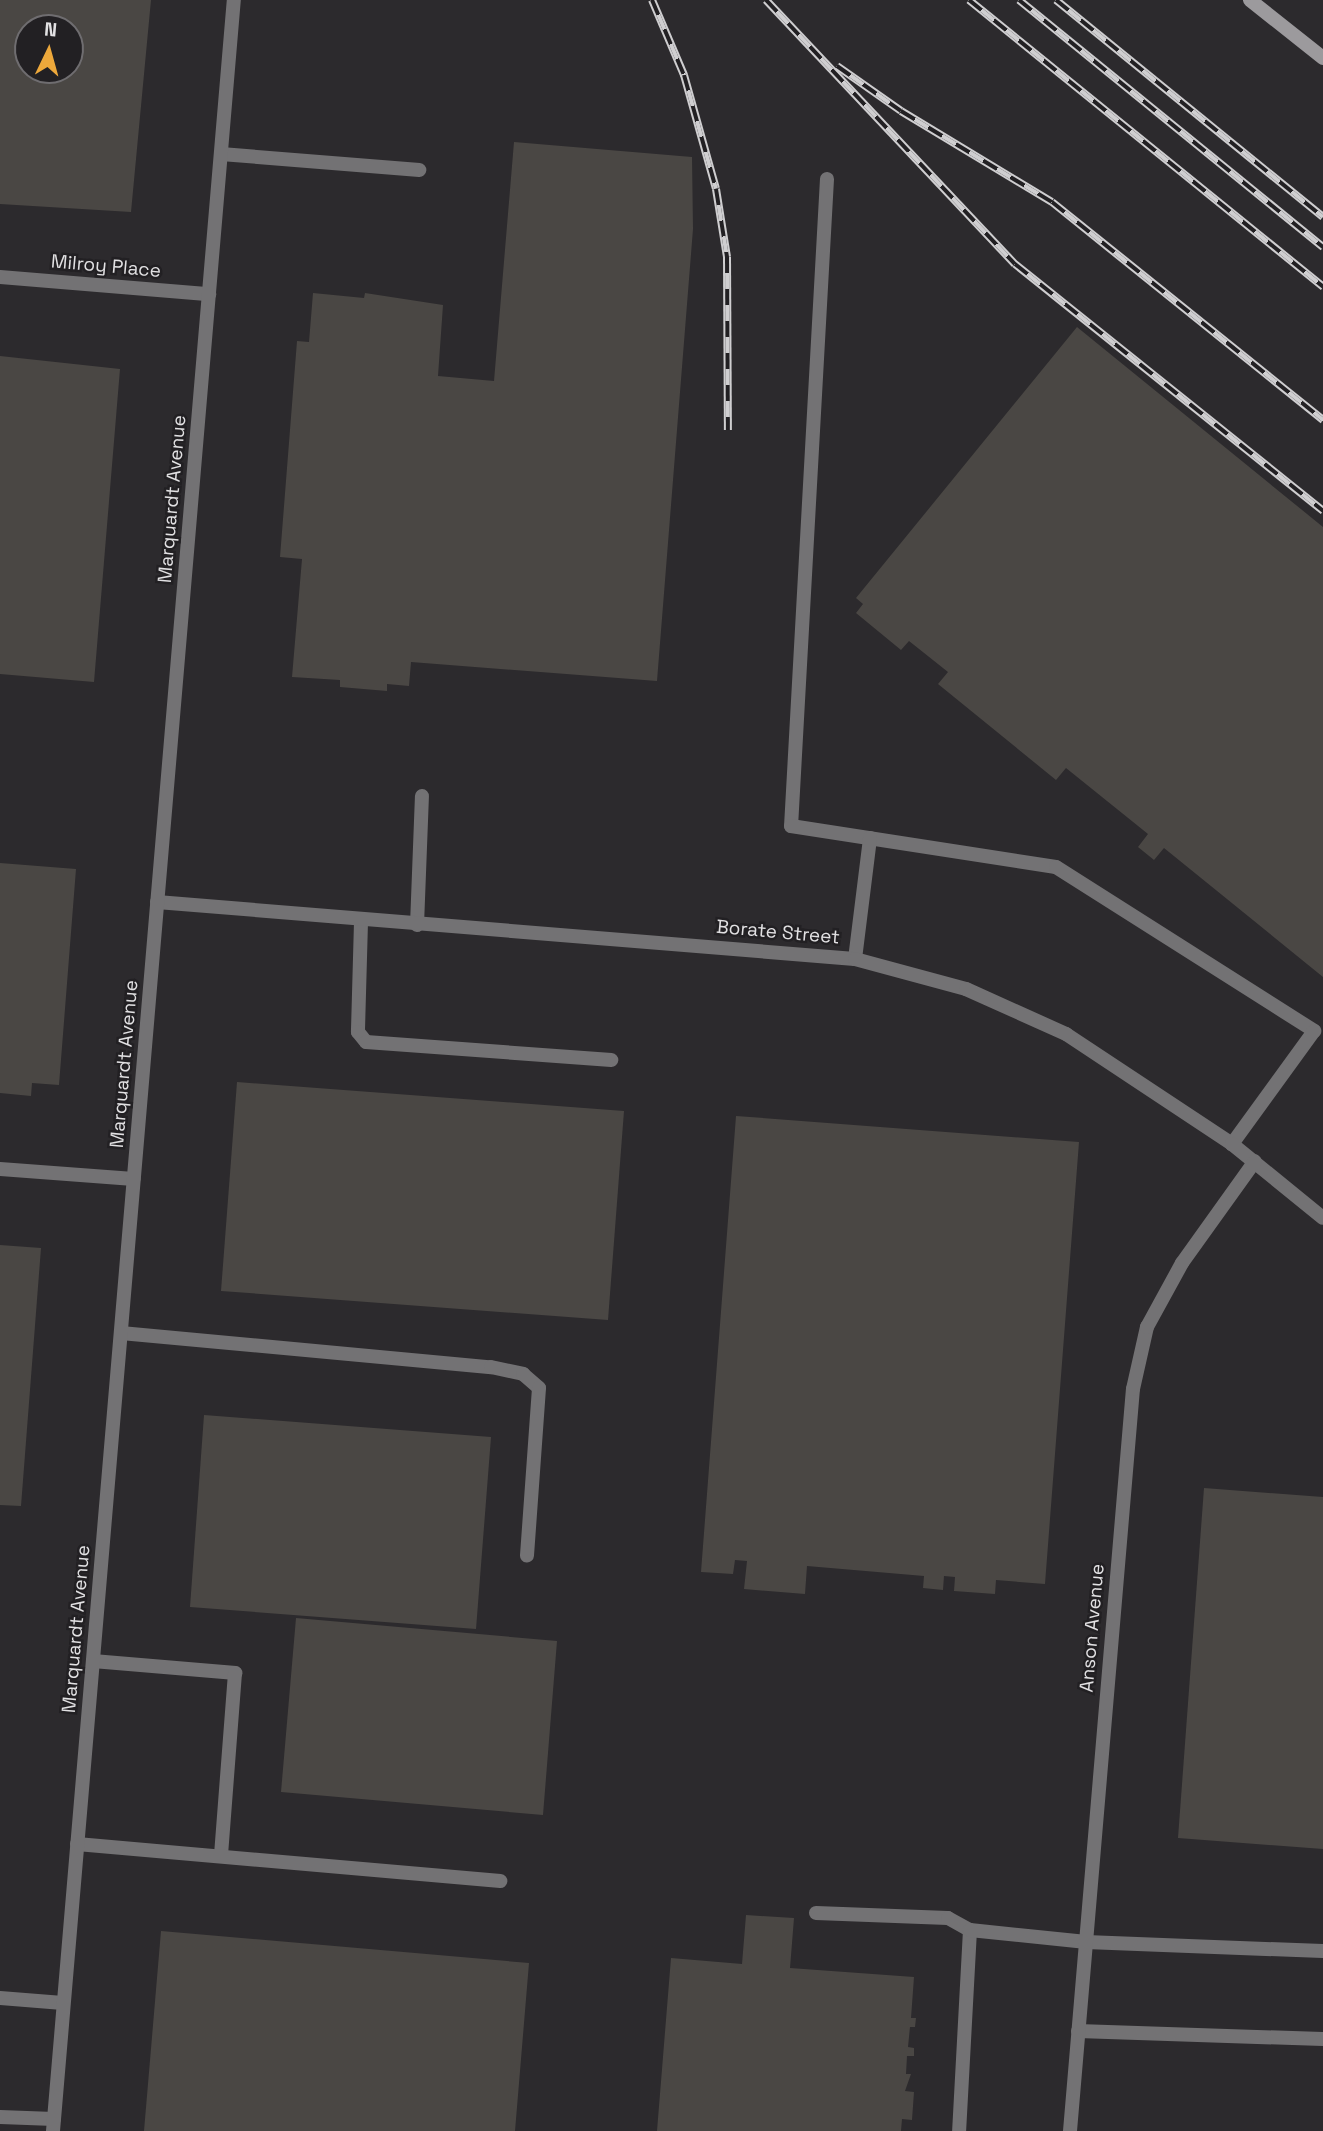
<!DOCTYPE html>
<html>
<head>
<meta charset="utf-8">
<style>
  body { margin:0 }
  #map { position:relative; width:1323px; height:2131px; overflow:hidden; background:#2c2a2d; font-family:"Space Grotesk",sans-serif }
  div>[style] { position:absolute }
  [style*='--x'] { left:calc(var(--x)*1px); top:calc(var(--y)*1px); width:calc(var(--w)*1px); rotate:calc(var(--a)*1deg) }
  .building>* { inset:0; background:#4a4744 }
  .lane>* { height:14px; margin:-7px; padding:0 7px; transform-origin:7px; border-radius:7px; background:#737274 }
  .street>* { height:14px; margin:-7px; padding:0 7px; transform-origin:7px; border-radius:7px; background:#737274 }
  .secondary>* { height:14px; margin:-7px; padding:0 7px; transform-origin:7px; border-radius:7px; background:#9c9a9d }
  .rail>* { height:8px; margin-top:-4px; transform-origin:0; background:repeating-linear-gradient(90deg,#222023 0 16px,#cfced0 0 32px); box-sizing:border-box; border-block:2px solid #cfced0 }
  span { translate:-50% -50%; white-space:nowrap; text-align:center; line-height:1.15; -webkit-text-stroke:5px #222023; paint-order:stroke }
  .street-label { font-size:19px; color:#e2e1e3 }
  .north { position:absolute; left:14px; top:14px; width:70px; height:70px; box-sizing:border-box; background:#222023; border:2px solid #6f6d70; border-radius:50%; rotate:5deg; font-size:19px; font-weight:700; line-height:28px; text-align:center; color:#e2e1e3 }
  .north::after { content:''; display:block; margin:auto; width:24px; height:32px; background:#eda83b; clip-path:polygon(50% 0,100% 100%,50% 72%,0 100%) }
</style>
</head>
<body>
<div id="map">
  <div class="building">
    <div style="clip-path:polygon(evenodd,0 0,151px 0,131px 212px,0 204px,0 0,28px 28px,70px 28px,70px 70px,28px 70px,28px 28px)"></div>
    <div style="clip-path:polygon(514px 142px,692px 157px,693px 229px,657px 681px,411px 662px,409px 686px,387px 684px,387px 691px,340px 687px,340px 680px,292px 677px,302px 559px,280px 557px,297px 341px,309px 342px,313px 293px,364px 298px,365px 293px,443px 305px,438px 376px,494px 381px)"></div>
    <div style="clip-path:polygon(1077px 327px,1323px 527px,1323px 977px,1164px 848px,1154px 860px,1138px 847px,1148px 834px,1066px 768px,1056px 780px,938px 684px,948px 672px,909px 641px,901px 650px,856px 613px,863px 604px,856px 598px)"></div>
    <div style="clip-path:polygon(0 356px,120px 369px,94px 682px,0 674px)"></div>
    <div style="clip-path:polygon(0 863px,76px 869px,59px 1085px,32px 1083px,31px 1096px,0 1093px)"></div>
    <div style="clip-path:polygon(237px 1082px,624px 1111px,608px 1320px,221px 1291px)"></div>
    <div style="clip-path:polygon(736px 1116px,1079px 1142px,1045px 1584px,996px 1580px,995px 1594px,954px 1591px,955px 1577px,944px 1576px,943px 1590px,923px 1588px,924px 1576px,807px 1566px,805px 1594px,744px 1589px,747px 1561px,735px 1560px,733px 1574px,701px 1572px)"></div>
    <div style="clip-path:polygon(0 1245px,41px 1248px,21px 1506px,0 1505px)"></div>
    <div style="clip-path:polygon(204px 1415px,491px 1437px,476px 1629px,190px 1607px)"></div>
    <div style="clip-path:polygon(1204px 1488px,1323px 1497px,1323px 1849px,1178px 1838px)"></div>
    <div style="clip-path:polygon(296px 1618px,557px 1641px,543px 1815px,281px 1792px)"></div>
    <div style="clip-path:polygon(746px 1915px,794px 1918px,790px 1968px,914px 1977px,911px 2018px,916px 2018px,915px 2027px,910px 2027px,908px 2047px,914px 2048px,914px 2056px,907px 2056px,906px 2074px,911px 2074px,905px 2091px,914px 2092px,912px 2120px,902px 2119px,901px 2131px,657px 2131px,671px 1958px,742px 1964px)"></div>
    <div style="clip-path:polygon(161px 1931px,529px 1963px,515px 2131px,144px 2131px)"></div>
  </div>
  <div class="lane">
    <div style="--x:221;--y:154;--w:199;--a:4.6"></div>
    <div style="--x:827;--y:179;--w:648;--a:93.18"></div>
    <div style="--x:791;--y:826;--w:268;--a:8.8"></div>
    <div style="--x:1056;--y:867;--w:306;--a:32.4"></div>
    <div style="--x:1314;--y:1031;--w:140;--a:126"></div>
    <div style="--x:361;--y:922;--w:110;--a:91.6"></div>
    <div style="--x:358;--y:1032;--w:13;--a:51"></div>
    <div style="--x:366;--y:1042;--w:246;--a:4.2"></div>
    <div style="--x:417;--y:925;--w:129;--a:-87.8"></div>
    <div style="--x:855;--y:959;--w:122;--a:-82.9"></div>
    <div style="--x:121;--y:1333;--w:372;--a:5.3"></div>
    <div style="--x:491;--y:1367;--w:33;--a:12"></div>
    <div style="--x:523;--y:1374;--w:21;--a:41"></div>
    <div style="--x:539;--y:1388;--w:168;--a:94.1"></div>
    <div style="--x:93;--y:1661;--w:143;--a:4.8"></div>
    <div style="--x:235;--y:1673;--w:183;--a:94.4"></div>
    <div style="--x:77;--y:1844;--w:425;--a:5"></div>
    <div style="--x:816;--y:1913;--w:132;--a:2.2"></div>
    <div style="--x:948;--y:1918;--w:25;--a:29"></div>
    <div style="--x:970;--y:1930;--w:201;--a:93.1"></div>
    <div style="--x:970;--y:1930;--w:117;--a:5.9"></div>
    <div style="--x:1086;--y:1942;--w:237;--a:2.2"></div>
    <div style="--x:0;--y:1998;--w:63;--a:4.5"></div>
    <div style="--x:1078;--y:2031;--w:245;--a:1.9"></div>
    <div style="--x:0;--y:2117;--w:54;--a:2.1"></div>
  </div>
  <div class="street">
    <div style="--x:0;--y:277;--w:210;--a:4.7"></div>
    <div style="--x:157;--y:902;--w:700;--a:4.67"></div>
    <div style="--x:855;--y:959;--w:115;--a:15.1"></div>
    <div style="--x:966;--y:989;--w:110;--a:24.2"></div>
    <div style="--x:1066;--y:1034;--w:199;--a:33.5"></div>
    <div style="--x:1232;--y:1144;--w:117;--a:39.1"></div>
    <div style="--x:0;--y:1169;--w:134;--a:4.3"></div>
    <div style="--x:53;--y:2131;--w:2139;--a:-85.15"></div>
    <div style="--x:1070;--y:2131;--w:745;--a:-85.15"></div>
    <div style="--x:1133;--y:1389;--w:64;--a:-77.3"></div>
    <div style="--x:1147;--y:1327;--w:73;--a:-61.3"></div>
    <div style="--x:1182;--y:1263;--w:125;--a:-54.4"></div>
  </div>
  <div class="secondary">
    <div style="--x:1250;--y:0;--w:93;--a:38.5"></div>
  </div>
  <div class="rail">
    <div style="--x:652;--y:0;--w:82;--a:66.9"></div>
    <div style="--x:684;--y:75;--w:118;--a:74.3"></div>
    <div style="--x:716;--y:189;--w:69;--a:80.8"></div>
    <div style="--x:727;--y:257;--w:173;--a:89.7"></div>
    <div style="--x:766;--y:0;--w:363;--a:46.7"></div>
    <div style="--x:1015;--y:264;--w:395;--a:38.7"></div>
    <div style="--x:969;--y:0;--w:456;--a:39"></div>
    <div style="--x:1019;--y:0;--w:392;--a:39.1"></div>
    <div style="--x:1056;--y:0;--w:344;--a:39.1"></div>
    <div style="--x:837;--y:66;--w:78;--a:35.1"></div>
    <div style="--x:901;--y:111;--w:176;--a:31.1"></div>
    <div style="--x:1052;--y:202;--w:348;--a:38.8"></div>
  </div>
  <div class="street-label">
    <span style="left:106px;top:266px;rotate:5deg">Milroy Place</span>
    <span style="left:172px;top:499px;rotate:-85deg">Marquardt Avenue</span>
    <span style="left:778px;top:932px;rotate:5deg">Borate Street</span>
    <span style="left:124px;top:1064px;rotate:-85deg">Marquardt Avenue</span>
    <span style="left:1092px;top:1628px;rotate:-85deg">Anson Avenue</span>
    <span style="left:76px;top:1629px;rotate:-85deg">Marquardt Avenue</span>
  </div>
  <div class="north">N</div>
</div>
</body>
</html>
